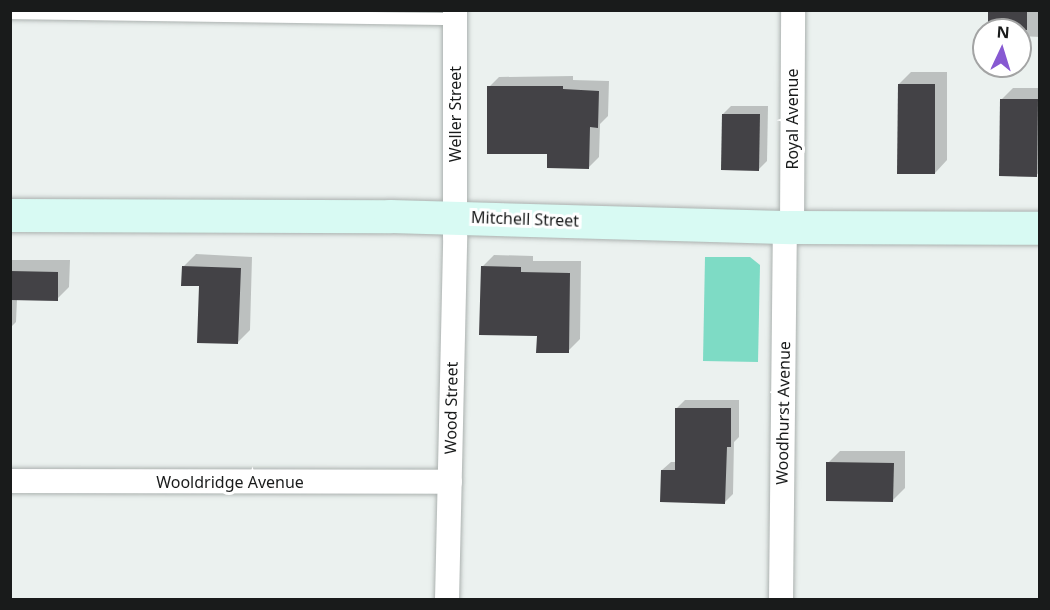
<!DOCTYPE html>
<html>
<head>
<meta charset="utf-8">
<style>
  body { margin:0 }
  #map { position:relative; width:1050px; height:610px; overflow:hidden; background:#ebf1ef; font-family:"Noto Sans",sans-serif }
  div>[style] { position:absolute }
  [style*='--x'] { left:calc(var(--x)*1px); top:calc(var(--y)*1px); width:calc(var(--w)*1px); rotate:calc(var(--a)*1deg) }
  .green>* { inset:0; background:#7edbc5 }
  .shadow>* { inset:0; background:#0003 }
  .building>* { inset:0; background:#434246 }
  .roads { filter:drop-shadow(0 0 2px #abb1af) drop-shadow(0 0 2px #abb1af) }
  .lane>* { height:12px; margin:-6px; padding:0 6px; transform-origin:6px; border-radius:6px; background:#fff }
  .street>* { height:24px; margin:-12px; padding:0 12px; transform-origin:12px; border-radius:12px; background:#fff }
  .secondary>* { height:33px; margin:-16.5px; padding:0 16.5px; transform-origin:16.5px; border-radius:16.5px; background:#d8faf3 }
  span { translate:-50% -50%; white-space:nowrap; text-align:center; line-height:1.15; -webkit-text-stroke:6px #fff; paint-order:stroke }
  .street-label { font-size:16px; color:#191b1b }
  .frame { position:absolute; inset:0; border:12px solid #191b1b; pointer-events:none }
  .north { position:absolute; left:972px; top:18px; width:60px; height:60px; box-sizing:border-box; background:#fff; border:2px solid #a3a4a4; border-radius:50%; rotate:4deg; font-size:16px; font-weight:700; line-height:24px; text-align:center; color:#191b1b }
  .north::after { content:''; display:block; margin:auto; width:21px; height:27px; background:#8759d2; clip-path:polygon(50% 0,100% 100%,50% 72%,0 100%) }
</style>
</head>
<body>
<div id="map">
  <div class="green">
    <div style="clip-path:polygon(705px 257px,750px 257px,760px 265px,758px 362px,703px 361px)"></div>
  </div>
  <div class="shadow">
    <div style="clip-path:polygon(990px 10px,1040px 10px,1040px 37px,1020px 36px,1020px 30px,990px 30px)"></div>
    <div style="clip-path:polygon(911px 72px,947px 72px,947px 160px,935px 173px,899px 84px)"></div>
    <div style="clip-path:polygon(573px 76px,573px 80px,609px 81px,608px 116px,600px 124px,599px 157px,589px 167px,549px 153px,489px 87px,499px 77px)"></div>
    <div style="clip-path:polygon(1013px 88px,1040px 88px,1040px 172px,1036px 175px,1001px 100px)"></div>
    <div style="clip-path:polygon(731px 106px,768px 106px,767px 161px,759px 169px,723px 114px)"></div>
    <div style="clip-path:polygon(196px 254px,252px 257px,250px 330px,238px 342px,201px 285px,183px 267px)"></div>
    <div style="clip-path:polygon(494px 255px,533px 256px,533px 261px,581px 261px,580px 339px,568px 351px,538px 335px,482px 267px)"></div>
    <div style="clip-path:polygon(10px 260px,70px 260px,69px 287px,57px 299px,17px 299px,16px 322px,10px 328px)"></div>
    <div style="clip-path:polygon(685px 400px,739px 400px,739px 437px,734px 442px,733px 494px,725px 502px,662px 470px,671px 462px,676px 462px,677px 408px)"></div>
    <div style="clip-path:polygon(840px 451px,905px 451px,905px 488px,893px 500px,828px 463px)"></div>
  </div>
  <div class="building">
    <div style="clip-path:polygon(988px 10px,1027px 10px,1027px 30px,988px 30px)"></div>
    <div style="clip-path:polygon(898px 84px,935px 84px,935px 174px,897px 174px)"></div>
    <div style="clip-path:polygon(487px 86px,563px 86px,563px 89px,599px 91px,598px 128px,590px 127px,589px 169px,547px 168px,547px 154px,487px 154px)"></div>
    <div style="clip-path:polygon(1000px 99px,1038px 99px,1037px 177px,999px 176px)"></div>
    <div style="clip-path:polygon(722px 114px,760px 114px,759px 171px,721px 170px)"></div>
    <div style="clip-path:polygon(182px 266px,241px 268px,238px 344px,197px 343px,199px 286px,181px 286px)"></div>
    <div style="clip-path:polygon(481px 266px,521px 267px,521px 272px,570px 273px,569px 353px,536px 353px,537px 336px,479px 335px)"></div>
    <div style="clip-path:polygon(10px 271px,58px 272px,58px 301px,10px 300px)"></div>
    <div style="clip-path:polygon(675px 408px,731px 408px,731px 447px,727px 447px,725px 504px,660px 502px,661px 470px,675px 470px)"></div>
    <div style="clip-path:polygon(826px 462px,894px 463px,893px 502px,826px 501px)"></div>
  </div>
  <div class="roads">
    <div class="lane">
      <div style="--x:10;--y:13;--w:445;--a:0.8"></div>
    </div>
    <div class="street">
      <div style="--x:792;--y:227;--w:217;--a:-89.7"></div>
      <div style="--x:10;--y:481;--w:440;--a:0.1"></div>
      <div style="--x:447;--y:600;--w:363;--a:-88.7"></div>
      <div style="--x:455;--y:237;--w:227;--a:-90"></div>
      <div style="--x:781;--y:600;--w:374;--a:-89.4"></div>
    </div>
    <div class="secondary">
      <div style="--x:10;--y:215;--w:380;--a:0.2"></div>
      <div style="--x:390;--y:216;--w:402;--a:1.6"></div>
      <div style="--x:792;--y:227;--w:248;--a:0.2"></div>
    </div>
  </div>
  <div class="street-label">
    <span style="left:455px;top:114px;rotate:-90deg">Weller Street</span>
    <span style="left:792px;top:119px;rotate:-90deg">Royal Avenue</span>
    <span style="left:525px;top:219px;rotate:2deg">Mitchell Street</span>
    <span style="left:451px;top:408px;rotate:-89deg">Wood Street</span>
    <span style="left:783px;top:413px;rotate:-89deg">Woodhurst Avenue</span>
    <span style="left:230px;top:482px">Wooldridge Avenue</span>
  </div>
  <div class="frame"></div>
  <div class="north">N</div>
</div>
</body>
</html>
